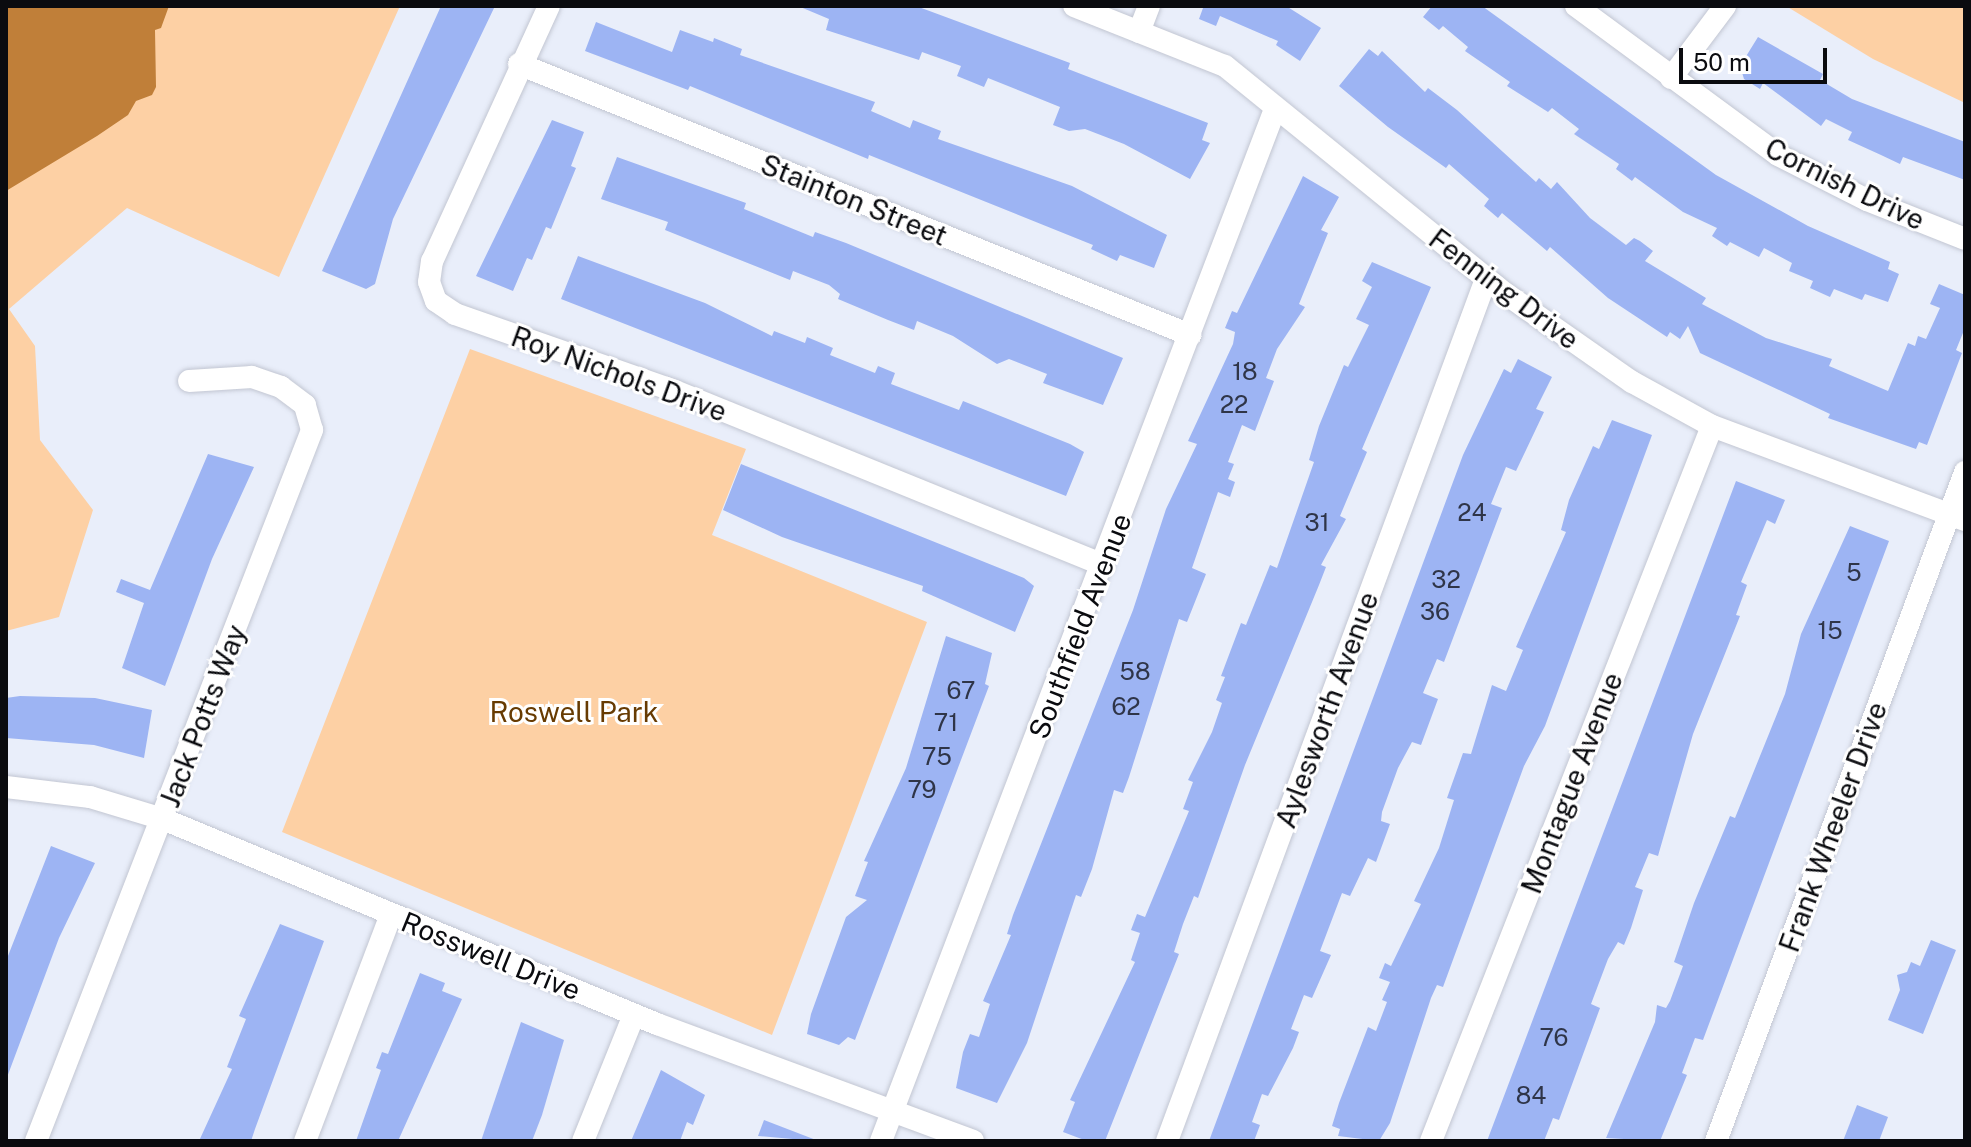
<!DOCTYPE html>
<html>
<head>
<meta charset="utf-8">
<style>
  body { margin:0 }
  #map { position:relative; width:1971px; height:1147px; overflow:hidden; background:#e9eefa; font-family:"Public Sans",sans-serif }
  div>[style] { position:absolute }
  [style*='--x'] { left:calc(var(--x)*1px); top:calc(var(--y)*1px); width:calc(var(--w)*1px); rotate:calc(var(--a)*1deg) }
  .green>* { inset:0; background:#fdd0a4 }
  .water>* { inset:0; background:#c07f39 }
  .building>* { inset:0; background:#9db4f3 }
  .roads { filter:drop-shadow(0 0 2px #c2c6d2) drop-shadow(0 0 2px #c2c6d2) }
  .minor>* { height:22px; margin:-11px; padding:0 11px; transform-origin:11px; border-radius:11px; background:#fff }
  span { translate:-50% -50%; white-space:nowrap; text-align:center; line-height:1.15; -webkit-text-stroke:6px #fff; paint-order:stroke }
  .number-label { font-size:24px; color:#2f3548 }
  .number-label span { -webkit-text-stroke-width:0 }
  .street-label { font-size:28px; color:#0a0b0f }
  .park-label { font-size:28px; color:#673b02 }
  .frame { position:absolute; inset:0; border:8px solid #0a0b0f; pointer-events:none }
  .scale { position:absolute; left:1679px; top:48px; width:148px; height:36px; box-sizing:border-box; border:4px solid #0a0b0f; border-top:0; padding-left:10px; font-size:24px; line-height:28px; white-space:nowrap; color:#0a0b0f; -webkit-text-stroke:6px #fff; paint-order:stroke }
</style>
</head>
<body>
<div id="map">
  <div class="green">
    <div style="clip-path:polygon(6px 6px,400px 6px,279px 277px,127px 208px,9px 309px,35px 346px,40px 440px,93px 510px,59px 617px,6px 631px)"></div>
    <div style="clip-path:polygon(1786px 6px,1965px 6px,1965px 103px,1873px 59px)"></div>
    <div style="clip-path:polygon(470px 349px,746px 449px,712px 535px,927px 622px,772px 1035px,282px 832px)"></div>
  </div>
  <div class="water">
    <div style="clip-path:polygon(6px 6px,169px 6px,161px 28px,155px 30px,156px 87px,152px 95px,136px 101px,128px 115px,97px 136px,6px 191px)"></div>
  </div>
  <div class="building">
    <div style="clip-path:polygon(441px 6px,495px 6px,393px 219px,375px 284px,366px 289px,322px 271px)"></div>
    <div style="clip-path:polygon(798px 6px,916px 6px,1070px 63px,1068px 69px,1208px 123px,1202px 140px,1210px 143px,1190px 179px,1124px 144px,1085px 129px,1069px 131px,1053px 125px,1060px 107px,988px 78px,984px 87px,957px 76px,961px 66px,922px 52px,919px 60px,826px 30px,829px 19px)"></div>
    <div style="clip-path:polygon(1198px 6px,1286px 6px,1321px 28px,1300px 61px,1276px 45px,1278px 41px,1220px 16px,1216px 26px,1199px 19px,1203px 8px)"></div>
    <div style="clip-path:polygon(1432px 6px,1482px 6px,1716px 175px,1808px 226px,1890px 262px,1888px 269px,1899px 274px,1888px 302px,1865px 294px,1862px 300px,1834px 289px,1830px 297px,1810px 288px,1813px 281px,1789px 271px,1792px 263px,1764px 248px,1759px 257px,1730px 242px,1727px 246px,1712px 236px,1717px 228px,1683px 212px,1635px 177px,1632px 181px,1616px 169px,1619px 164px,1574px 134px,1579px 129px,1552px 108px,1548px 112px,1507px 86px,1510px 82px,1465px 51px,1468px 47px,1443px 26px,1439px 30px,1423px 17px)"></div>
    <div style="clip-path:polygon(596px 22px,672px 52px,680px 30px,713px 42px,714px 38px,742px 49px,740px 55px,875px 102px,871px 111px,910px 128px,913px 120px,941px 131px,938px 139px,1072px 186px,1167px 235px,1154px 268px,1120px 255px,1117px 261px,1091px 249px,1093px 245px,869px 155px,868px 159px,690px 86px,688px 90px,585px 51px)"></div>
    <div style="clip-path:polygon(1758px 37px,1823px 74px,1820px 80px,1852px 99px,1965px 142px,1965px 180px,1903px 157px,1900px 164px,1881px 155px,1848px 140px,1852px 132px,1826px 119px,1821px 126px,1763px 83px,1760px 89px,1744px 79px,1740px 66px)"></div>
    <div style="clip-path:polygon(1369px 49px,1378px 56px,1382px 51px,1425px 92px,1428px 88px,1457px 110px,1536px 182px,1539px 178px,1551px 189px,1557px 182px,1590px 218px,1626px 245px,1634px 238px,1640px 241px,1653px 251px,1645px 261px,1706px 298px,1702px 304px,1766px 338px,1832px 359px,1829px 366px,1888px 391px,1908px 343px,1915px 346px,1918px 336px,1926px 339px,1940px 308px,1930px 304px,1939px 284px,1965px 295px,1965px 328px,1956px 350px,1962px 353px,1927px 445px,1919px 442px,1916px 449px,1828px 418px,1830px 414px,1700px 353px,1688px 326px,1680px 339px,1670px 332px,1667px 337px,1608px 298px,1550px 247px,1547px 251px,1502px 213px,1498px 218px,1484px 206px,1489px 199px,1449px 164px,1446px 168px,1388px 127px,1339px 86px)"></div>
    <div style="clip-path:polygon(552px 120px,584px 132px,571px 166px,576px 168px,551px 229px,546px 227px,532px 260px,527px 258px,513px 291px,476px 276px)"></div>
    <div style="clip-path:polygon(617px 157px,746px 203px,744px 209px,813px 237px,815px 232px,846px 243px,1123px 358px,1103px 405px,1043px 383px,1047px 374px,1009px 359px,997px 364px,953px 336px,917px 321px,914px 330px,888px 320px,838px 299px,840px 294px,829px 285px,793px 271px,790px 280px,665px 230px,668px 222px,601px 199px)"></div>
    <div style="clip-path:polygon(1303px 176px,1339px 197px,1321px 230px,1328px 233px,1299px 304px,1305px 307px,1277px 349px,1266px 378px,1274px 381px,1255px 431px,1242px 425px,1228px 462px,1234px 464px,1228px 479px,1235px 482px,1230px 497px,1218px 492px,1192px 568px,1206px 574px,1187px 622px,1179px 619px,1129px 777px,1123px 793px,1114px 790px,1092px 869px,1081px 897px,1076px 895px,1027px 1043px,997px 1103px,956px 1088px,963px 1052px,970px 1034px,979px 1037px,990px 1004px,983px 1001px,1011px 935px,1007px 934px,1013px 915px,1133px 610px,1166px 509px,1197px 444px,1188px 441px,1233px 344px,1235px 332px,1225px 328px,1232px 311px,1237px 313px)"></div>
    <div style="clip-path:polygon(578px 256px,705px 303px,772px 336px,774px 331px,805px 343px,807px 337px,833px 348px,830px 355px,875px 373px,878px 366px,895px 373px,891px 384px,959px 410px,963px 401px,1070px 444px,1084px 452px,1066px 496px,561px 299px)"></div>
    <div style="clip-path:polygon(1372px 262px,1431px 287px,1362px 449px,1367px 452px,1340px 516px,1346px 519px,1321px 565px,1326px 567px,1319px 585px,1245px 765px,1198px 898px,1194px 896px,1183px 924px,1174px 952px,1179px 954px,1105px 1141px,1087px 1141px,1063px 1132px,1075px 1102px,1070px 1100px,1135px 962px,1131px 960px,1140px 933px,1131px 930px,1137px 914px,1145px 917px,1189px 811px,1183px 809px,1193px 782px,1188px 780px,1212px 732px,1222px 703px,1216px 700px,1225px 677px,1221px 676px,1241px 623px,1246px 625px,1270px 565px,1277px 568px,1314px 462px,1309px 460px,1319px 426px,1344px 365px,1348px 367px,1369px 325px,1356px 319px,1372px 287px,1362px 281px)"></div>
    <div style="clip-path:polygon(1518px 359px,1552px 377px,1536px 409px,1544px 412px,1516px 471px,1506px 467px,1491px 504px,1502px 508px,1444px 662px,1437px 659px,1423px 693px,1438px 699px,1421px 745px,1412px 742px,1398px 768px,1382px 812px,1381px 821px,1390px 824px,1376px 862px,1368px 858px,1350px 896px,1342px 893px,1320px 951px,1331px 955px,1312px 998px,1304px 995px,1291px 1029px,1299px 1032px,1293px 1048px,1268px 1096px,1262px 1094px,1252px 1122px,1260px 1125px,1254px 1141px,1209px 1141px,1463px 455px,1504px 369px,1511px 373px)"></div>
    <div style="clip-path:polygon(1612px 420px,1652px 435px,1545px 726px,1524px 766px,1443px 987px,1437px 985px,1431px 998px,1390px 1123px,1379px 1141px,1338px 1136px,1340px 1129px,1332px 1126px,1339px 1103px,1368px 1027px,1376px 1031px,1387px 1002px,1382px 1000px,1390px 982px,1379px 978px,1385px 963px,1391px 966px,1421px 904px,1414px 901px,1439px 848px,1454px 800px,1447px 798px,1463px 753px,1471px 754px,1492px 685px,1506px 691px,1523px 650px,1516px 647px,1566px 532px,1561px 530px,1569px 500px,1593px 446px,1599px 449px)"></div>
    <div style="clip-path:polygon(208px 454px,254px 467px,212px 559px,165px 686px,122px 668px,144px 603px,116px 592px,121px 579px,150px 590px)"></div>
    <div style="clip-path:polygon(741px 464px,1024px 578px,1034px 586px,1015px 632px,922px 591px,923px 586px,782px 537px,723px 510px)"></div>
    <div style="clip-path:polygon(1736px 481px,1785px 500px,1775px 524px,1767px 520px,1741px 582px,1747px 585px,1736px 615px,1740px 616px,1693px 734px,1658px 856px,1649px 853px,1635px 887px,1643px 890px,1631px 928px,1624px 945px,1618px 942px,1608px 959px,1591px 1004px,1600px 1008px,1559px 1120px,1553px 1118px,1544px 1141px,1487px 1141px)"></div>
    <div style="clip-path:polygon(1850px 526px,1889px 541px,1703px 1040px,1695px 1038px,1682px 1073px,1687px 1075px,1660px 1141px,1606px 1138px,1655px 1022px,1657px 1005px,1666px 1008px,1670px 1001px,1683px 966px,1674px 962px,1694px 903px,1730px 816px,1735px 818px,1785px 694px,1801px 634px)"></div>
    <div style="clip-path:polygon(946px 636px,992px 653px,985px 684px,989px 686px,855px 1040px,848px 1037px,839px 1045px,807px 1034px,811px 1014px,846px 917px,867px 900px,855px 896px,868px 862px,864px 861px,906px 768px)"></div>
    <div style="clip-path:polygon(20px 696px,95px 698px,152px 710px,144px 758px,94px 745px,6px 738px,6px 698px)"></div>
    <div style="clip-path:polygon(51px 846px,95px 863px,59px 938px,6px 1080px,6px 961px)"></div>
    <div style="clip-path:polygon(280px 924px,324px 941px,255px 1129px,251px 1141px,199px 1141px,232px 1069px,227px 1067px,246px 1019px,239px 1016px)"></div>
    <div style="clip-path:polygon(1931px 940px,1956px 950px,1923px 1034px,1888px 1020px,1900px 990px,1897px 975px,1907px 972px,1911px 962px,1920px 966px)"></div>
    <div style="clip-path:polygon(420px 973px,445px 983px,442px 991px,462px 999px,398px 1141px,356px 1141px,381px 1070px,376px 1068px,382px 1052px,388px 1054px)"></div>
    <div style="clip-path:polygon(521px 1022px,564px 1040px,542px 1115px,532px 1141px,481px 1141px)"></div>
    <div style="clip-path:polygon(661px 1070px,705px 1095px,693px 1125px,687px 1122px,680px 1141px,631px 1141px)"></div>
    <div style="clip-path:polygon(1857px 1105px,1888px 1117px,1879px 1141px,1843px 1141px)"></div>
    <div style="clip-path:polygon(764px 1120px,816px 1140px,815px 1141px,758px 1136px)"></div>
  </div>
  <div class="roads">
    <div class="minor">
      <div style="--x:549;--y:6;--w:281;--a:114.6"></div>
      <div style="--x:432;--y:261;--w:21;--a:98"></div>
      <div style="--x:429;--y:282;--w:20;--a:70"></div>
      <div style="--x:436;--y:301;--w:23;--a:34"></div>
      <div style="--x:455;--y:314;--w:233;--a:19.3"></div>
      <div style="--x:675;--y:391;--w:462;--a:22.1"></div>
      <div style="--x:1074;--y:6;--w:162;--a:21.7"></div>
      <div style="--x:1225;--y:66;--w:353;--a:39.1"></div>
      <div style="--x:1499;--y:289;--w:162;--a:35"></div>
      <div style="--x:1632;--y:382;--w:91;--a:28.8"></div>
      <div style="--x:1712;--y:426;--w:270;--a:20.4"></div>
      <div style="--x:1576;--y:6;--w:251;--a:36.4"></div>
      <div style="--x:1778;--y:155;--w:100;--a:26.8"></div>
      <div style="--x:1867;--y:200;--w:105;--a:21.7"></div>
      <div style="--x:1139;--y:32;--w:28;--a:-69"></div>
      <div style="--x:519;--y:64;--w:724;--a:21.99"></div>
      <div style="--x:1671;--y:78;--w:90;--a:-53.1"></div>
      <div style="--x:6;--y:787;--w:85;--a:6.8"></div>
      <div style="--x:90;--y:797;--w:76;--a:16.8"></div>
      <div style="--x:163;--y:819;--w:535;--a:22.54"></div>
      <div style="--x:657;--y:1024;--w:337;--a:20.3"></div>
      <div style="--x:36;--y:1141;--w:763;--a:-68.78"></div>
      <div style="--x:312;--y:430;--w:26;--a:-106"></div>
      <div style="--x:305;--y:405;--w:30;--a:-143"></div>
      <div style="--x:281;--y:387;--w:31;--a:-161"></div>
      <div style="--x:252;--y:377;--w:63;--a:176.4"></div>
      <div style="--x:305;--y:1141;--w:242;--a:-69.2"></div>
      <div style="--x:583;--y:1141;--w:136;--a:-68"></div>
      <div style="--x:881;--y:1141;--w:1105;--a:-69.1"></div>
      <div style="--x:1167;--y:1141;--w:919;--a:-69.69"></div>
      <div style="--x:1431;--y:1141;--w:768;--a:-68.54"></div>
      <div style="--x:1716;--y:1141;--w:714;--a:-69.58"></div>
    </div>
  </div>
  <div class="number-label">
    <span style="left:1245px;top:372px">18</span>
    <span style="left:1234px;top:405px">22</span>
    <span style="left:1472px;top:513px">24</span>
    <span style="left:1317px;top:523px">31</span>
    <span style="left:1854px;top:573px">5</span>
    <span style="left:1446px;top:580px">32</span>
    <span style="left:1435px;top:612px">36</span>
    <span style="left:1830px;top:631px">15</span>
    <span style="left:1135px;top:672px">58</span>
    <span style="left:961px;top:691px">67</span>
    <span style="left:1126px;top:707px">62</span>
    <span style="left:946px;top:723px">71</span>
    <span style="left:937px;top:757px">75</span>
    <span style="left:922px;top:790px">79</span>
    <span style="left:1554px;top:1038px">76</span>
    <span style="left:1531px;top:1096px">84</span>
  </div>
  <div class="street-label">
    <span style="left:1845px;top:184px;rotate:26deg">Cornish Drive</span>
    <span style="left:854px;top:200px;rotate:22deg">Stainton Street</span>
    <span style="left:1504px;top:289px;rotate:37deg">Fenning Drive</span>
    <span style="left:619px;top:374px;rotate:20deg">Roy Nichols Drive</span>
    <span style="left:1080px;top:626px;rotate:-69deg">Southfield Avenue</span>
    <span style="left:1327px;top:710px;rotate:-70deg">Aylesworth Avenue</span>
    <span style="left:203px;top:716px;rotate:-69deg">Jack Potts Way</span>
    <span style="left:1572px;top:783px;rotate:-69deg">Montague Avenue</span>
    <span style="left:1833px;top:827px;rotate:-70deg">Frank Wheeler Drive</span>
    <span style="left:491px;top:956px;rotate:22deg">Rosswell Drive</span>
  </div>
  <div class="park-label">
    <span style="left:574px;top:712px">Roswell Park</span>
  </div>
  <div class="frame"></div>
  <div class="scale">50 m</div>
</div>
</body>
</html>
